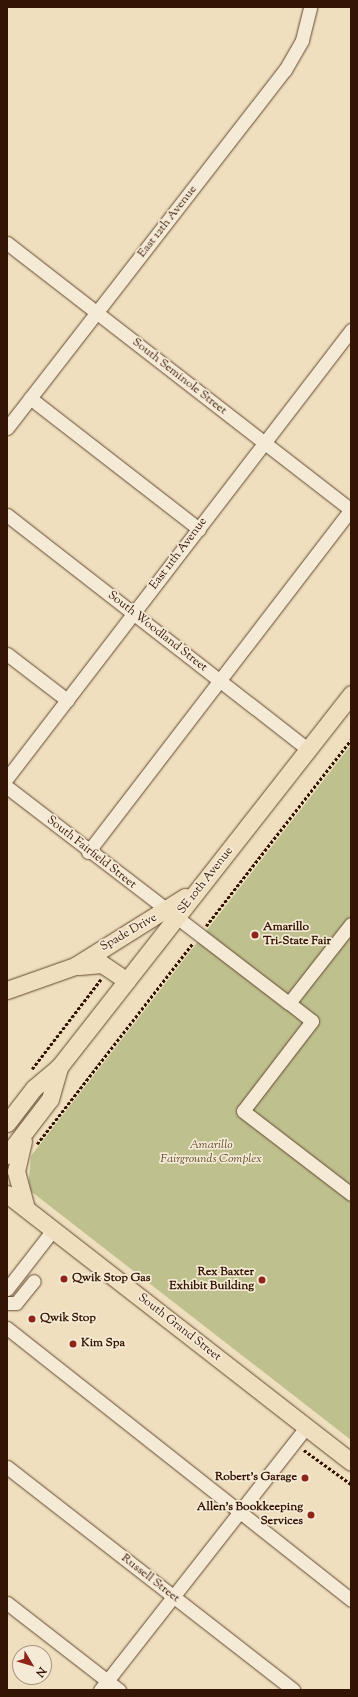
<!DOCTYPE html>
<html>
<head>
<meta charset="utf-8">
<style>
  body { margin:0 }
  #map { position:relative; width:358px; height:1697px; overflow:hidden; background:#efdfbe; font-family:"Sorts Mill Goudy",serif }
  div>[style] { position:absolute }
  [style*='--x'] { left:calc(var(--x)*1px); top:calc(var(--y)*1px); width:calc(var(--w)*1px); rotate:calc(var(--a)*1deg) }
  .green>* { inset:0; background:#bec08e }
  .path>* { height:2.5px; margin-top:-1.25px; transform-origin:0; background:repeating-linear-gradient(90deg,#341402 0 3px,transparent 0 5px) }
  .roads { filter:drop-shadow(0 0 1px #634731) drop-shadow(0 0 1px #634731) }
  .minor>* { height:13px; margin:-6.5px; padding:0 6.5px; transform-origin:6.5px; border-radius:6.5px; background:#f5ead5 }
  .major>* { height:17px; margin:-8.5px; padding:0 8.5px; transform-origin:8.5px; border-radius:8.5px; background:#efdfbe }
  .dots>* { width:11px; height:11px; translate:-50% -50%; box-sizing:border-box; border:2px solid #f5ead5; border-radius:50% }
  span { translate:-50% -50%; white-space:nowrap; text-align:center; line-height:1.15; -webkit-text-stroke:3.5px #f5ead5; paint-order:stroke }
  .street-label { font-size:12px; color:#341402 }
  .poi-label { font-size:12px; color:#341402; font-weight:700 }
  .left { translate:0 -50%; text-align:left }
  .right { translate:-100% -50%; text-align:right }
  .park-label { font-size:12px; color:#5d482c; font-style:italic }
  .frame { position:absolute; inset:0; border:8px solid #341402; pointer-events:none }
  .north { position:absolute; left:12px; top:1645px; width:40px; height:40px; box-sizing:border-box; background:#f5ead5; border:1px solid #a89481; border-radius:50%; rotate:128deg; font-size:11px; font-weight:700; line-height:16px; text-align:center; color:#341402 }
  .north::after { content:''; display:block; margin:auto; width:14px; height:18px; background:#8f2418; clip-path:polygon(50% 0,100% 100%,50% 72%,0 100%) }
</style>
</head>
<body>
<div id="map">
  <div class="green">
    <div style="clip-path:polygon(351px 745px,351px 1440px,28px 1189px,31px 1156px)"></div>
  </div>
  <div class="path">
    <div style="--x:206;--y:926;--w:236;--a:-52.1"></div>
    <div style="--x:32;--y:1069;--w:113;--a:-52.5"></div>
    <div style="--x:37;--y:1144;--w:253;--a:-52.2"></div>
    <div style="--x:304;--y:1450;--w:58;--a:35.9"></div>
  </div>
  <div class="roads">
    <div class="minor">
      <div style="--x:7;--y:243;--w:435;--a:37.8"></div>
      <div style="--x:30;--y:398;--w:214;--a:37.8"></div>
      <div style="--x:7;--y:428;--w:453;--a:-52.2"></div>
      <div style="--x:285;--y:70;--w:34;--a:-60"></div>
      <div style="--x:302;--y:40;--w:34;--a:-76"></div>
      <div style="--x:7;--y:515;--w:381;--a:37.9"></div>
      <div style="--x:7;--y:654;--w:76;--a:37.5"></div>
      <div style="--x:7;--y:778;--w:565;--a:-52.48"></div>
      <div style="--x:7;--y:787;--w:355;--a:37.5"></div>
      <div style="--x:289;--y:1003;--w:100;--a:-51.9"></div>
      <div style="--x:88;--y:852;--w:432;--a:-52.5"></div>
      <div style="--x:289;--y:1003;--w:29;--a:38"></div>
      <div style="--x:312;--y:1021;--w:113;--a:127.5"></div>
      <div style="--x:243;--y:1111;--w:136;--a:37.5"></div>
      <div style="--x:7;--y:1289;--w:75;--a:-52.1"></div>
      <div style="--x:7;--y:1303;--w:9;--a:0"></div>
      <div style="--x:16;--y:1303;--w:28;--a:-51"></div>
      <div style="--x:7;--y:1328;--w:439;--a:38.3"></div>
      <div style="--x:7;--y:1467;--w:363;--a:37.9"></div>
      <div style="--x:7;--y:1603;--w:142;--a:37.8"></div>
      <div style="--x:100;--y:1690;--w:334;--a:-51.9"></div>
    </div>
    <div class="major">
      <div style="--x:79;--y:966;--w:23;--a:-5"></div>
      <div style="--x:102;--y:964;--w:30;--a:34"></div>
      <div style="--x:7;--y:990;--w:72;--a:-19.4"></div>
      <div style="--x:75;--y:966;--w:130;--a:-32.1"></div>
      <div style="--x:7;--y:1123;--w:44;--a:-52.4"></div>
      <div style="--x:34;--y:1088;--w:33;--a:-40"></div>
      <div style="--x:59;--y:1067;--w:474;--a:-51.9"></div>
      <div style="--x:23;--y:1141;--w:31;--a:103"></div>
      <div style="--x:16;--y:1171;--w:38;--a:75"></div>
      <div style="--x:7;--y:1155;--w:71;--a:-52.5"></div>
      <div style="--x:50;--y:1099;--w:33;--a:-74"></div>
      <div style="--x:7;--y:1194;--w:436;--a:37.9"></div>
    </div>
  </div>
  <div class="dots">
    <div style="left:255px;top:935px;background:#8f2418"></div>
    <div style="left:64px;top:1279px;background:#8f2418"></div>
    <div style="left:262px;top:1280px;background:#8f2418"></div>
    <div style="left:32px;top:1319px;background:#8f2418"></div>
    <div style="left:73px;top:1344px;background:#8f2418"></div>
    <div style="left:305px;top:1478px;background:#8f2418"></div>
    <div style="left:311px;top:1515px;background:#8f2418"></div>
  </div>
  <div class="street-label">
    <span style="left:168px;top:222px;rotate:-52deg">East 12th Avenue</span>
    <span style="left:179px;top:377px;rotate:38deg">South Seminole Street</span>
    <span style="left:179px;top:554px;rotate:-53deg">East 11th Avenue</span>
    <span style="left:157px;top:632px;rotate:38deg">South Woodland Street</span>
    <span style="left:91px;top:853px;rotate:38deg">South Fairfield Street</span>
    <span style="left:206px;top:881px;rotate:-52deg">SE 10th Avenue</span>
    <span style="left:129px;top:933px;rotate:-30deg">Spade Drive</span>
    <span style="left:179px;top:1328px;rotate:38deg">South Grand Street</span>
    <span style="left:150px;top:1579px;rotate:38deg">Russell Street</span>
  </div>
  <div class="poi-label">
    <span class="left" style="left:263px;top:935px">Amarillo<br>Tri-State Fair</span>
    <span class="right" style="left:254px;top:1280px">Rex Baxter<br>Exhibit Building</span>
    <span class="left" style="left:72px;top:1279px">Qwik Stop Gas</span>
    <span class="left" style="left:40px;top:1319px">Qwik Stop</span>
    <span class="left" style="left:81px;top:1344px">Kim Spa</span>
    <span class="right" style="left:297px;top:1478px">Robert's Garage</span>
    <span class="right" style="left:303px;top:1515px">Allen's Bookkeeping<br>Services</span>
  </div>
  <div class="park-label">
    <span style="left:211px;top:1153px">Amarillo<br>Fairgrounds Complex</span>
  </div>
  <div class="frame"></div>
  <div class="north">N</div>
</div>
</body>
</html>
